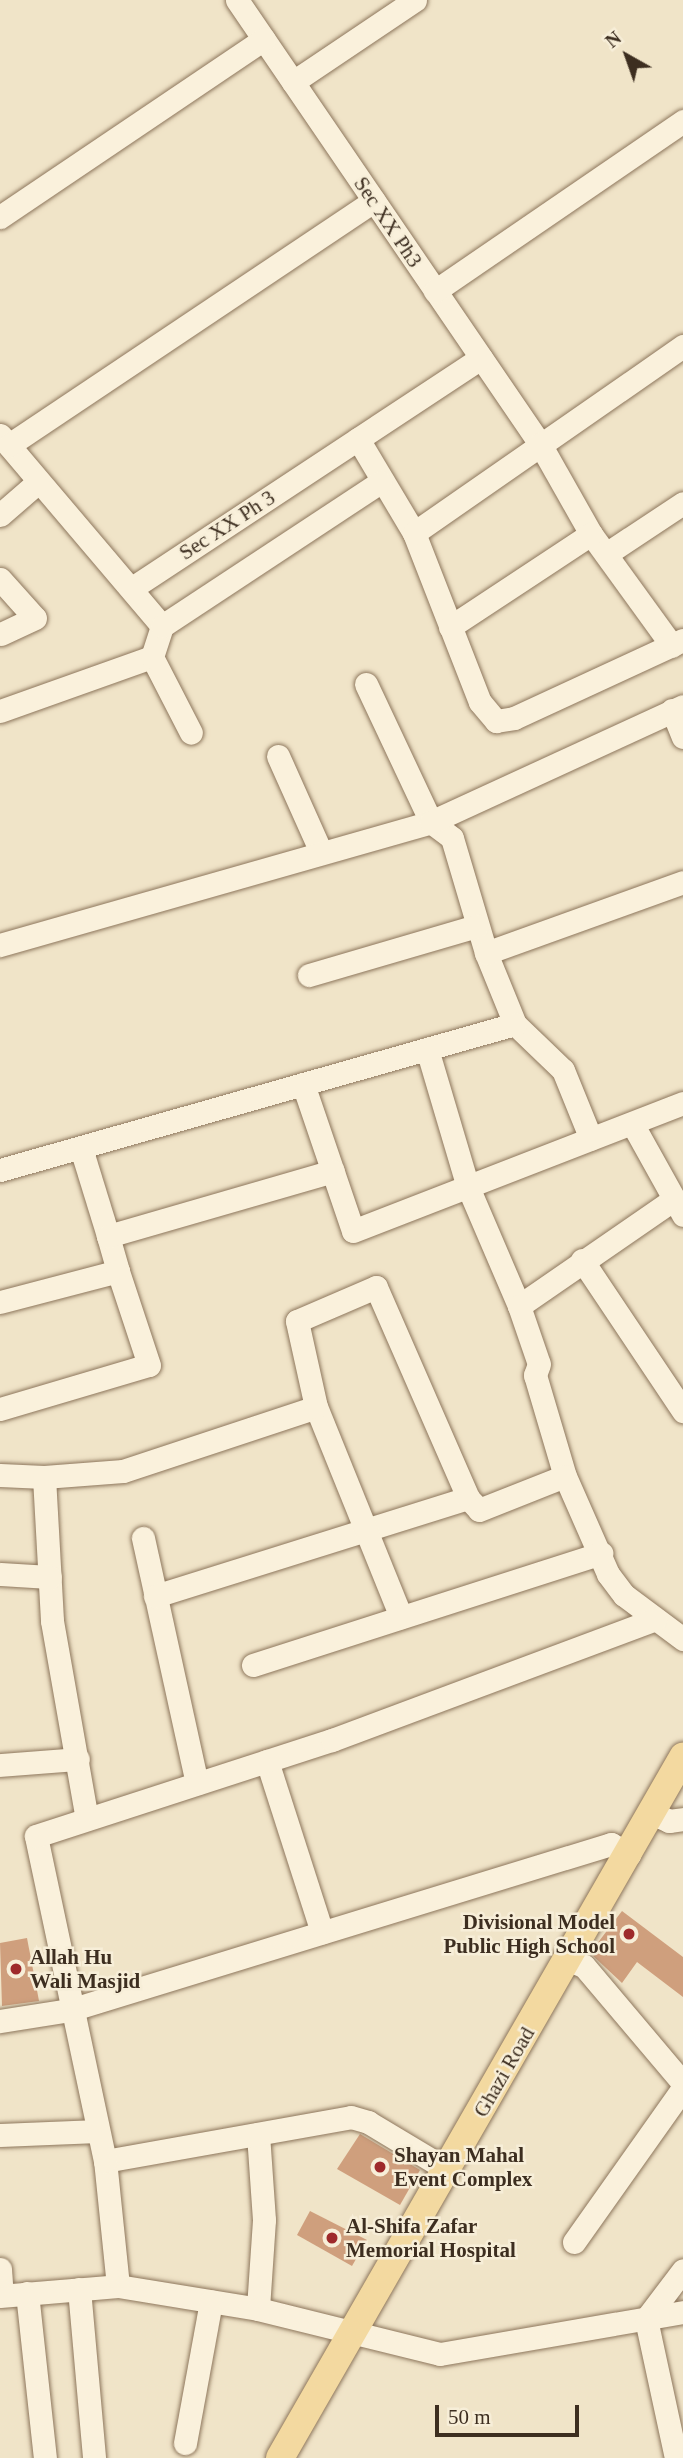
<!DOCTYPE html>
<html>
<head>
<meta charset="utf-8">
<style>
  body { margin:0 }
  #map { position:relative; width:683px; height:2458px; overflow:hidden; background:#f0e4c8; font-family:Georgia,serif }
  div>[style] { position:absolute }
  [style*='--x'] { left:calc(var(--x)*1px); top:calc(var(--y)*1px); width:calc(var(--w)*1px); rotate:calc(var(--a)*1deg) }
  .building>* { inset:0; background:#cf9f7d }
  .roads { filter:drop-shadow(0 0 2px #8d765c) drop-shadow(0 0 2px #8d765c) }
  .minor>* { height:23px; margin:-11.5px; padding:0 11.5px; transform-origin:11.5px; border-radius:11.5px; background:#faf1dc }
  .major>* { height:28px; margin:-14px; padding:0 14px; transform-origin:14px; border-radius:14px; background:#f3d9a0 }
  .dots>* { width:19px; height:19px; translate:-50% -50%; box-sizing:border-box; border:4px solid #f7eed8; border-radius:50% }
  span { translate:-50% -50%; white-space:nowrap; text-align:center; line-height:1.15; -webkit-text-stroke:5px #f7eed8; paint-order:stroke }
  .street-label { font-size:21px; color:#3d2e20 }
  .poi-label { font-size:21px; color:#3d2e20; font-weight:700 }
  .right { translate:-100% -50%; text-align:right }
  .left { translate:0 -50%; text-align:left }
  .north { position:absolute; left:592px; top:21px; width:70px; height:70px; -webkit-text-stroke:5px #f7eed8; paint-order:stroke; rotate:320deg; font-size:19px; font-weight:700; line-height:28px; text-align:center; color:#3d2e20 }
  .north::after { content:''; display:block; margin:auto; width:24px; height:32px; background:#3d2e20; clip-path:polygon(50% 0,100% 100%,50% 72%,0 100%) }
  .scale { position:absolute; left:435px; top:2405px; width:144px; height:32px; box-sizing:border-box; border:4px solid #3d2e20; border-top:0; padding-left:9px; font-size:21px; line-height:24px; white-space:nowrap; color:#3d2e20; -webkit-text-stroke:5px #f7eed8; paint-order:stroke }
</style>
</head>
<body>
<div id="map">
  <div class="building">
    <div style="clip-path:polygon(622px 1911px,683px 1957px,683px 1997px,637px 1962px,622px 1983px,590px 1953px)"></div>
    <div style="clip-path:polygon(27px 1938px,39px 2001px,2px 2006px,0 1943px)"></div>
    <div style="clip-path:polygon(360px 2134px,420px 2170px,400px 2205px,337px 2169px)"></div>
    <div style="clip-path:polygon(310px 2211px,367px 2240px,352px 2266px,297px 2235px)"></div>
  </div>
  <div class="roads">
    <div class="minor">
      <div style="--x:237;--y:0;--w:538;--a:55.69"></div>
      <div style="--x:540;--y:444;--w:103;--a:60.5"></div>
      <div style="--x:591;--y:534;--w:138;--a:54.1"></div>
      <div style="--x:293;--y:82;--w:147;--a:-33.9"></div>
      <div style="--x:0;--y:217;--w:318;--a:-34"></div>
      <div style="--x:435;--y:291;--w:301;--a:-34.4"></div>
      <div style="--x:0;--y:435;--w:250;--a:49.7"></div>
      <div style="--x:358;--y:439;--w:109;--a:59.2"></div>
      <div style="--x:414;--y:533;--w:181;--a:68.7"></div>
      <div style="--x:480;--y:702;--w:25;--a:50"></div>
      <div style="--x:496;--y:721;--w:18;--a:-9"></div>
      <div style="--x:514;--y:718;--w:186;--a:-24.8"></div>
      <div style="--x:9;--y:445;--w:439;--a:-33.8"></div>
      <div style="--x:0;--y:515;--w:50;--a:-41"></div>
      <div style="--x:414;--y:533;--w:328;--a:-34.8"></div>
      <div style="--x:606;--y:554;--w:92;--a:-33.5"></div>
      <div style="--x:0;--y:579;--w:52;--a:48.1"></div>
      <div style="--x:35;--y:618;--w:38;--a:155"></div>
      <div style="--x:132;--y:588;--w:418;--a:-33.4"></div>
      <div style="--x:450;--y:627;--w:169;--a:-33.4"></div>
      <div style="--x:152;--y:657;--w:85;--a:62.8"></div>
      <div style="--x:366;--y:684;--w:153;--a:64.8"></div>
      <div style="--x:431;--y:822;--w:26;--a:37"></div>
      <div style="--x:452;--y:838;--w:120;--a:73.5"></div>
      <div style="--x:486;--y:953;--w:77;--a:67.8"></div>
      <div style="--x:515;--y:1024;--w:66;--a:43.8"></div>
      <div style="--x:563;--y:1070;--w:74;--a:67.9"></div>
      <div style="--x:672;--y:710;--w:29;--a:68"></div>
      <div style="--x:0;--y:711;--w:161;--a:-19.6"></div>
      <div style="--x:152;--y:657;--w:33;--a:-72"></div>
      <div style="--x:162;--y:626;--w:261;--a:-33.4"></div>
      <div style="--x:278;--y:756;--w:105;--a:65.9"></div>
      <div style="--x:0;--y:945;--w:448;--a:-15.9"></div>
      <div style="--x:431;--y:822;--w:277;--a:-24.7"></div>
      <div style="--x:486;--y:953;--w:209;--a:-19.8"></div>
      <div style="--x:309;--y:975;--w:175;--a:-16.3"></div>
      <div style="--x:427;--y:1049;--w:144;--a:73.5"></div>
      <div style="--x:468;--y:1187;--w:129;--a:66.8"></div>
      <div style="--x:519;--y:1306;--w:188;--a:-34.6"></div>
      <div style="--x:303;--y:1084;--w:155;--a:71.2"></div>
      <div style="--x:353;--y:1231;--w:354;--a:-21.2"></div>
      <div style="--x:633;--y:1125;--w:103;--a:60.9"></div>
      <div style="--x:81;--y:1148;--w:92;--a:72.9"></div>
      <div style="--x:0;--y:1170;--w:535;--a:-15.83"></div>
      <div style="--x:582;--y:1260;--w:182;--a:56.2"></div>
      <div style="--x:0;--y:1302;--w:122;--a:-14.7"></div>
      <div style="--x:118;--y:1271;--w:36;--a:-106"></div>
      <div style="--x:108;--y:1236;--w:234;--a:-16.1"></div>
      <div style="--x:519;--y:1306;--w:61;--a:71"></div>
      <div style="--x:539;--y:1364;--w:12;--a:110"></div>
      <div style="--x:535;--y:1375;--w:105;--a:73.5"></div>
      <div style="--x:0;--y:1409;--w:155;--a:-16.5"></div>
      <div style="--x:149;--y:1365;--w:99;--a:-108.3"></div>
      <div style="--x:0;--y:1475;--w:44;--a:2.6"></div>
      <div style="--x:44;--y:1477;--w:144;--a:86.8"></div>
      <div style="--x:52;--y:1621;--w:201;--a:80"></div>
      <div style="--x:44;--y:1477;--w:79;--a:-4.3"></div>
      <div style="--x:123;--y:1471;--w:203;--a:-18.3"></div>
      <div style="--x:143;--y:1538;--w:251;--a:77.6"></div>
      <div style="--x:0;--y:1574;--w:50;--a:3.4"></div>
      <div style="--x:155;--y:1596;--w:328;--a:-17.4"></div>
      <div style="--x:401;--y:1617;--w:227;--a:-112"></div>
      <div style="--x:316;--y:1407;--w:88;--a:-102.5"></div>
      <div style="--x:297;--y:1321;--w:86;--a:-23.3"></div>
      <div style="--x:376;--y:1287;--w:230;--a:66.4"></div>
      <div style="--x:468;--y:1498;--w:16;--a:47"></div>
      <div style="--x:479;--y:1510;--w:92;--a:-21.6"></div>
      <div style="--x:565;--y:1476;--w:107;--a:66.3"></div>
      <div style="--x:608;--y:1574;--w:26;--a:53"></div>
      <div style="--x:624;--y:1595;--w:74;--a:36.7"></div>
      <div style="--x:253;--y:1665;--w:366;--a:-17.8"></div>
      <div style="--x:267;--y:1761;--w:180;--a:72.2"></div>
      <div style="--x:0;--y:1765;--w:78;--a:-4.4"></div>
      <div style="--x:652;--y:1813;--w:19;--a:25"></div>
      <div style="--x:669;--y:1821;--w:14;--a:-8"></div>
      <div style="--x:569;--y:1960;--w:16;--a:22"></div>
      <div style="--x:584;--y:1966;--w:153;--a:49.8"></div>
      <div style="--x:0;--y:2021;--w:71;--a:-8.9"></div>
      <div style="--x:70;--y:2010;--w:566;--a:-17.06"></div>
      <div style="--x:611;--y:1844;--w:21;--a:29"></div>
      <div style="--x:258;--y:2134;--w:86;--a:86"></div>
      <div style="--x:264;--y:2220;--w:89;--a:93.9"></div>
      <div style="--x:0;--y:2135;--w:98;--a:-2.3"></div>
      <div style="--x:105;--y:2161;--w:250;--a:-10.1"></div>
      <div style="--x:351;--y:2117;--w:18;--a:16"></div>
      <div style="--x:368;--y:2122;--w:93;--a:31"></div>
      <div style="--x:574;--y:2242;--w:189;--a:-54.7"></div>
      <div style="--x:0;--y:2269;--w:26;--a:86"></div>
      <div style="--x:118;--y:2286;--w:126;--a:-95.9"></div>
      <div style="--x:105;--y:2161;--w:332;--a:-102"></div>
      <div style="--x:36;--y:1836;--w:311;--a:-18"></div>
      <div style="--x:332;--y:1740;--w:345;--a:-20.5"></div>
      <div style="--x:79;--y:2289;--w:170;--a:84.9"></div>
      <div style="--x:27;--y:2293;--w:166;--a:83.8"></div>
      <div style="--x:0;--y:2296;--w:118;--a:-4.8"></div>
      <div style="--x:118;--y:2286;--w:142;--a:9.3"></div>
      <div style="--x:258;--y:2309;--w:187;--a:13.9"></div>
      <div style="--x:440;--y:2354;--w:247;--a:-9.8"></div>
      <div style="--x:185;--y:2443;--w:144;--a:-79.6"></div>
      <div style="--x:676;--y:2458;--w:142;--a:-102.2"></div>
      <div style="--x:646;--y:2319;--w:61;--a:-52.9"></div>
    </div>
    <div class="major">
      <div style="--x:280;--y:2458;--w:809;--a:-60.11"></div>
    </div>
  </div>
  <div class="dots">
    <div style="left:629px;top:1934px;background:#9e2a2b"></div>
    <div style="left:16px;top:1969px;background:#9e2a2b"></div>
    <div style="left:380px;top:2167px;background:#9e2a2b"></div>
    <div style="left:332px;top:2238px;background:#9e2a2b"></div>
  </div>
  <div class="street-label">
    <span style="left:388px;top:222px;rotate:56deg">Sec XX Ph3</span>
    <span style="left:227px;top:525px;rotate:-33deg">Sec XX Ph 3</span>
    <span style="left:504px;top:2072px;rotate:-60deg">Ghazi Road</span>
  </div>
  <div class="poi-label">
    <span class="right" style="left:615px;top:1934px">Divisional Model<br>Public High School</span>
    <span class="left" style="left:30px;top:1969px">Allah Hu<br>Wali Masjid</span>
    <span class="left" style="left:394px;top:2167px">Shayan Mahal<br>Event Complex</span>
    <span class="left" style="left:346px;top:2238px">Al-Shifa Zafar<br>Memorial Hospital</span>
  </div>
  <div class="north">N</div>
  <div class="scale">50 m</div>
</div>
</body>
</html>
